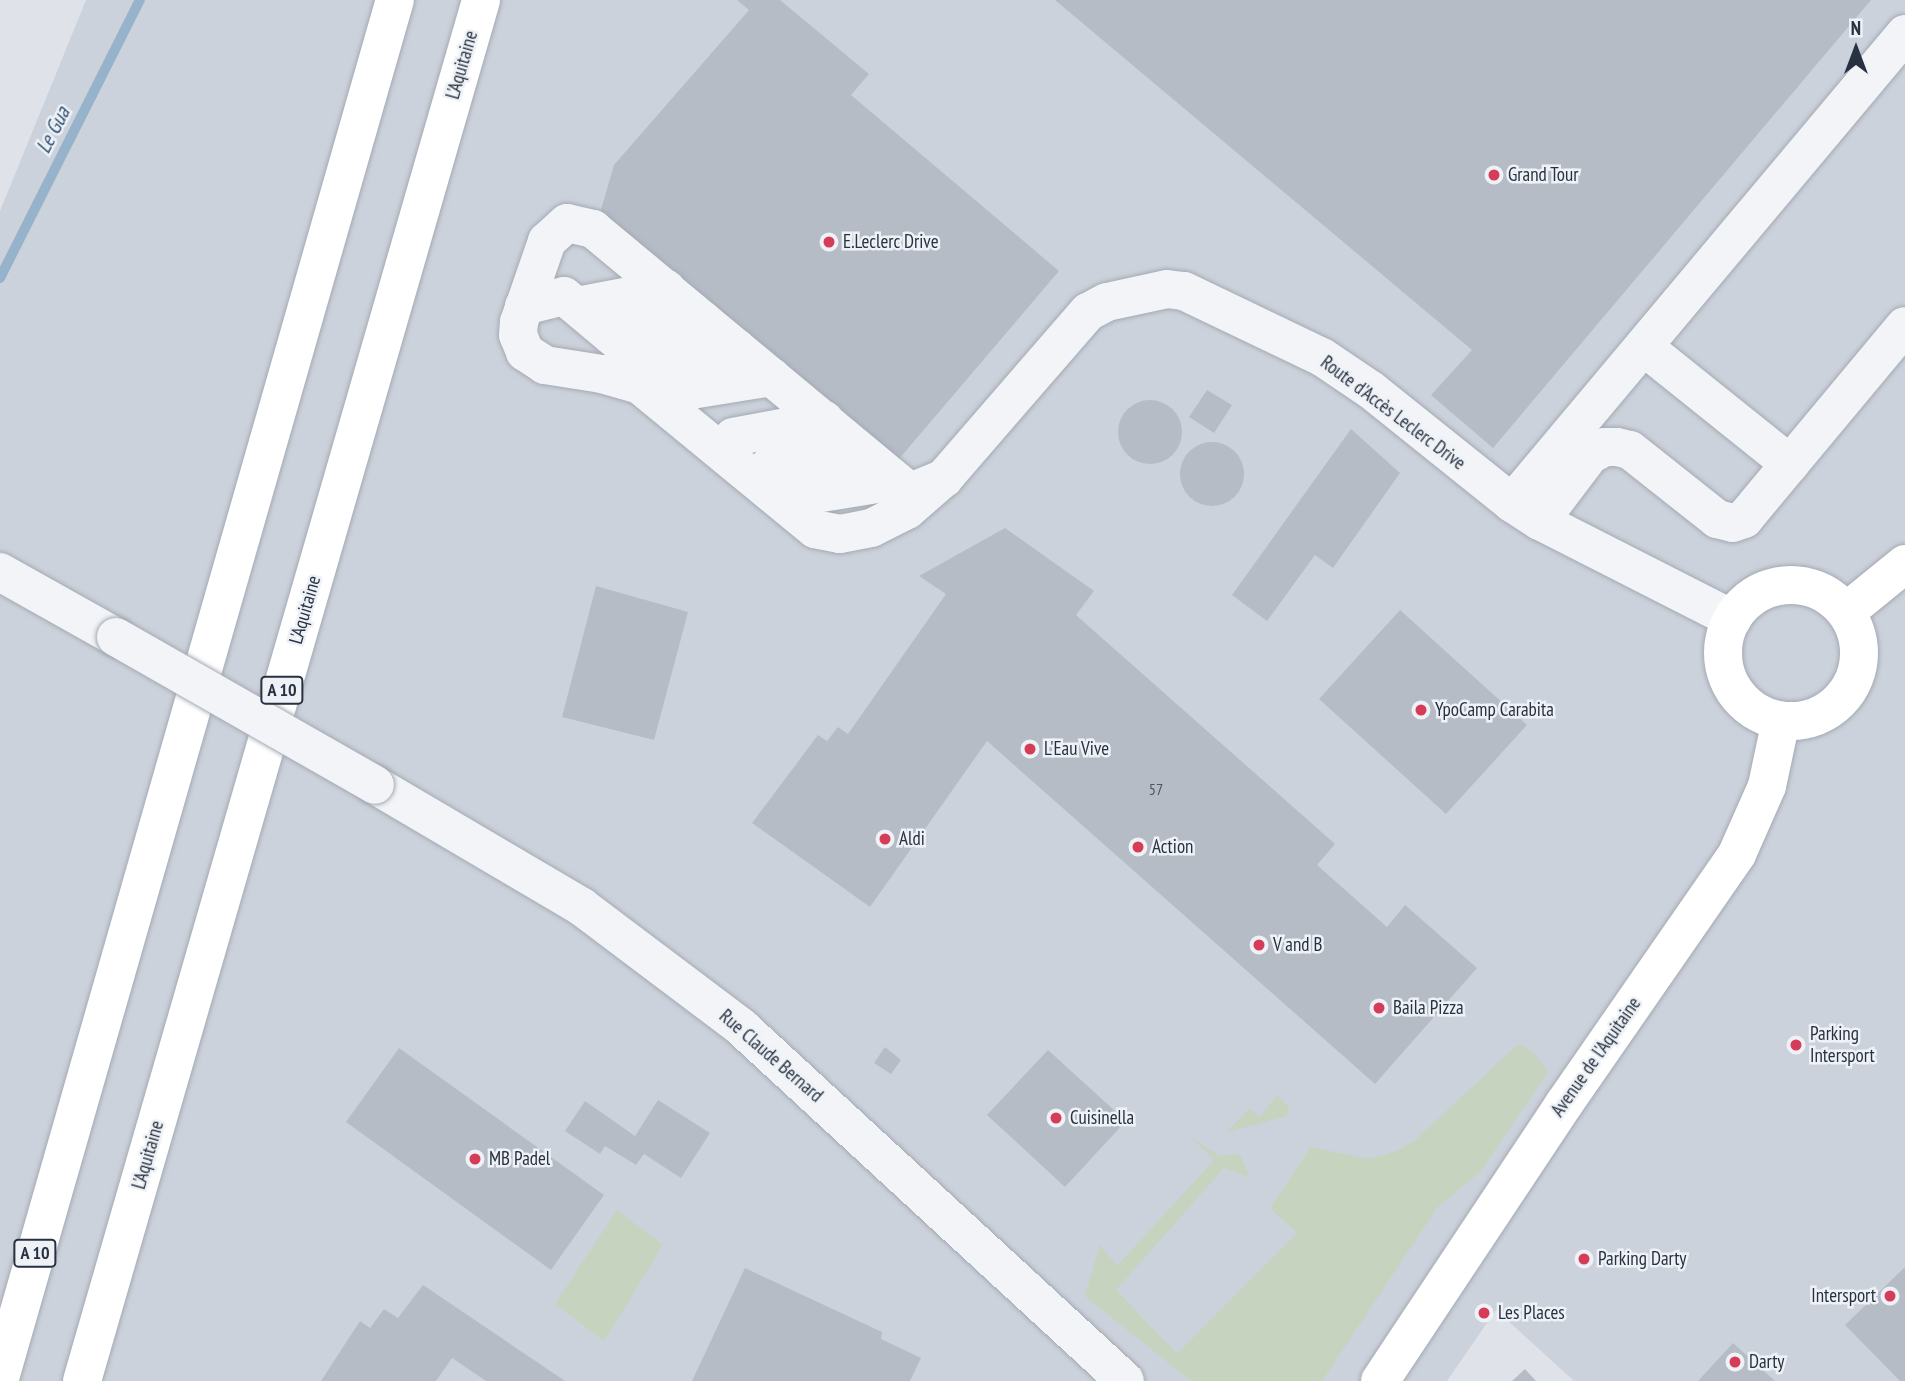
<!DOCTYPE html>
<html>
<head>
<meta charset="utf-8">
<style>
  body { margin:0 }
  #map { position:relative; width:1905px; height:1381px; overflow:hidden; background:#dfe3e9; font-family:"PT Sans Narrow",sans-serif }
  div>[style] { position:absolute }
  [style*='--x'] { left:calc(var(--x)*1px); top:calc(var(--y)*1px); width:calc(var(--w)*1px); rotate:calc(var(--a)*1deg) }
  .built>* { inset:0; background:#ccd2db }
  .green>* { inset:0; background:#c5d3bf }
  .stream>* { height:10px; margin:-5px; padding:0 5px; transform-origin:5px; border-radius:5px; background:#97b2cb }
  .building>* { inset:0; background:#b6bcc6 }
  .round { border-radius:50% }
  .roads { filter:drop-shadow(0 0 2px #a4aab3) drop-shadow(0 0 2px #a4aab3) }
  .minor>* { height:38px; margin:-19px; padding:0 19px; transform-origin:19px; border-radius:19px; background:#f2f4f7 }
  .major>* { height:38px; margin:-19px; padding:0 19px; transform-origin:19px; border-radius:19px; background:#fff }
  .major>.ring { margin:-19px; padding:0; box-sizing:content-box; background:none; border:38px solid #fff; border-radius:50% }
  .highway>* { height:38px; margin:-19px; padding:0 19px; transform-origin:19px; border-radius:19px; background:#fff }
  .bridges { filter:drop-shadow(0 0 2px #a4aab3) drop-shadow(0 0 2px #a4aab3) }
  .minor-bridge>* { height:38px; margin:-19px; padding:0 19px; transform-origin:19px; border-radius:19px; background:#f2f4f7 }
  .dots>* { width:19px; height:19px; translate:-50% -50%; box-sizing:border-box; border:4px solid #eef2f6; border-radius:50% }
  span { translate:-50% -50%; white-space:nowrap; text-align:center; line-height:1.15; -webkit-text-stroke:5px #eef2f6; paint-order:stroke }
  .number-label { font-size:16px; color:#4b5462 }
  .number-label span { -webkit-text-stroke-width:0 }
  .shield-label span { padding:2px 5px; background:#eef2f6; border:2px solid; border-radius:5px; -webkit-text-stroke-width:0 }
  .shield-label { font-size:18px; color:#273141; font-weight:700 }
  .street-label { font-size:19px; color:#273141 }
  .poi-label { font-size:19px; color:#273141 }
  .left { translate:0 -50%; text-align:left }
  .right { translate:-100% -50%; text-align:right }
  .water-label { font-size:21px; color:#2f5177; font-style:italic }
  .north { position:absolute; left:1821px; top:14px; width:70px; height:70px; -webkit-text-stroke:5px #eef2f6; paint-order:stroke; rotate:0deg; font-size:19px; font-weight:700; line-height:28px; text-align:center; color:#273141 }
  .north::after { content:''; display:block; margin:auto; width:24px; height:32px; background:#273141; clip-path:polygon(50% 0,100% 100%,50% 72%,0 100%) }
</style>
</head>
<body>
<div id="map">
  <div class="built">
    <div style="clip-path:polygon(86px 0,1905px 0,1905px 1381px,1574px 1381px,1496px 1310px,1447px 1381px,0 1381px,0 211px)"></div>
  </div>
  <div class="green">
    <div style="clip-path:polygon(1522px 1045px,1535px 1054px,1548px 1072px,1480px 1172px,1437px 1208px,1322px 1381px,1191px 1381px,1085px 1296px,1100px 1245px,1117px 1266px,1214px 1160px,1193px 1139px,1220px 1156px,1240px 1154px,1249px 1177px,1224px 1168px,1116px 1290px,1177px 1354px,1297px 1233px,1270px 1208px,1311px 1147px,1368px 1159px,1397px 1151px,1414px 1141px,1516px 1046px)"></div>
    <div style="clip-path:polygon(1277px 1095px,1289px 1107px,1287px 1116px,1227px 1132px,1249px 1109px,1260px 1117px)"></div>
    <div style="clip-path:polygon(617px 1210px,663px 1245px,604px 1341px,555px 1304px)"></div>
  </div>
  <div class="stream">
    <div style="--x:0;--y:278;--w:311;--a:-63.3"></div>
  </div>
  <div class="building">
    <div style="clip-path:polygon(737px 0,780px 0,869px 74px,851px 95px,1059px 271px,893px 466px,600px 213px,614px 165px,749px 10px)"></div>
    <div style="clip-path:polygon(1055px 0,1871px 0,1493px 448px,1431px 395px,1472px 350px)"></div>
    <div style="clip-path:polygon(1207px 390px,1232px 405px,1214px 433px,1189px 417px)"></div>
    <div class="round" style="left:1118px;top:400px;width:64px;height:64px"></div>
    <div style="clip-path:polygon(1351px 429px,1400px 473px,1333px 568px,1315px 555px,1267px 621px,1232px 595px)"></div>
    <div class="round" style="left:1180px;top:442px;width:64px;height:64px"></div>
    <div style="clip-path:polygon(1005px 528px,1094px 591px,1076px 615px,1335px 844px,1317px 865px,1387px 927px,1405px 905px,1477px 968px,1375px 1084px,987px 741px,870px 907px,752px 823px,818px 735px,827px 741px,838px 727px,848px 734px,946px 594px,919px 576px)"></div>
    <div style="clip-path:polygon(596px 586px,688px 612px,654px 740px,562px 717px)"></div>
    <div style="clip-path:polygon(1400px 610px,1527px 725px,1446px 814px,1319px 699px)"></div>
    <div style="clip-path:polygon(885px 1047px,901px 1060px,891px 1074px,874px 1063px)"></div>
    <div style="clip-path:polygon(399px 1048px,604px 1195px,551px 1270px,346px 1122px)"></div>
    <div style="clip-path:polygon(1048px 1050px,1126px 1121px,1065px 1187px,987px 1115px)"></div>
    <div style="clip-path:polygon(658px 1100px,710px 1133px,681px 1178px,644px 1154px,636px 1165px,605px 1146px,600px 1154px,565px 1131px,585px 1101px,635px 1136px)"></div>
    <div style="clip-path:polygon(1905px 1267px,1905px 1381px,1900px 1381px,1845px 1325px)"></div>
    <div style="clip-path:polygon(745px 1268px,882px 1332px,881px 1339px,921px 1358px,910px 1381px,692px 1381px)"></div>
    <div style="clip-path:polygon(423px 1285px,565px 1381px,486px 1381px,452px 1358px,436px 1381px,321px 1381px,360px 1321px,370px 1328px,384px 1309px,398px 1318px)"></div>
    <div style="clip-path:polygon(1733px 1343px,1775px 1381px,1698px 1381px)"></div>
    <div style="clip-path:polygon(1525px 1369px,1536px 1381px,1512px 1381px)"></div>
  </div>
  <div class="roads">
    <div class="minor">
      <div style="--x:524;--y:306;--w:41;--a:-14"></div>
      <div style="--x:564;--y:296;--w:142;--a:39.9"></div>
      <div style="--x:577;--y:306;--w:91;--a:-10.8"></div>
      <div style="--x:612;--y:336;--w:92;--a:-10"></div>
      <div style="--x:1644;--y:347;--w:187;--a:38.7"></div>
      <div style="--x:646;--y:364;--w:92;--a:-10"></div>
      <div style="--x:679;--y:392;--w:94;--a:-9.2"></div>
      <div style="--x:733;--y:437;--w:93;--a:-10.6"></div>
      <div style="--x:768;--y:467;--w:93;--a:-9.9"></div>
      <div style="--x:773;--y:470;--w:40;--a:41"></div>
      <div style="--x:803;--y:496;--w:94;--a:-9.2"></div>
      <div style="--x:944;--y:478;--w:49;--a:139.1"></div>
      <div style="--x:907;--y:510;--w:40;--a:153.4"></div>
      <div style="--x:871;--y:528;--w:32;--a:169"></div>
      <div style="--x:840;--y:534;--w:25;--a:-169"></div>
      <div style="--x:815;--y:529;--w:227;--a:-140.6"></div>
      <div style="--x:640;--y:385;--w:40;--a:-164"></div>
      <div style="--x:602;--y:374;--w:58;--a:-171"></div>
      <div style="--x:545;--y:365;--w:24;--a:-147"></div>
      <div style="--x:525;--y:352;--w:18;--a:-112"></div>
      <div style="--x:518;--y:335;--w:13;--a:-86"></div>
      <div style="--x:519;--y:322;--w:86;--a:-70.9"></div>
      <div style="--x:547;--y:241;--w:27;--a:-42"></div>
      <div style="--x:567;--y:223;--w:27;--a:13"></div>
      <div style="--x:593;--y:229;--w:412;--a:39.7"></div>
      <div style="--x:910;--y:492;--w:37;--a:-22"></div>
      <div style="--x:944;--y:478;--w:220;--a:-49.1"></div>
      <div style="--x:1088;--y:312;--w:21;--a:-28"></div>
      <div style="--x:1107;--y:302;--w:61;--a:-12.2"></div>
      <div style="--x:1167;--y:289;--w:17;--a:7"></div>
      <div style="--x:1184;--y:291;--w:153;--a:25.6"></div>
      <div style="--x:1322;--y:357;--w:59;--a:34"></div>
      <div style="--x:1371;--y:390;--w:181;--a:38.7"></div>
      <div style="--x:1512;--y:503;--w:33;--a:33"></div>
      <div style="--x:1540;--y:521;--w:216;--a:27"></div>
      <div style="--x:1512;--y:503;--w:612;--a:-50.04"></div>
      <div style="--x:1540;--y:521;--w:83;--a:-52.9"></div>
      <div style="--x:1590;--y:455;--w:17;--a:-28"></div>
      <div style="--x:1605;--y:447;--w:12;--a:0"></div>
      <div style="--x:1617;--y:447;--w:13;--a:13"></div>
      <div style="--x:1630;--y:450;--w:111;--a:38.4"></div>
      <div style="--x:1717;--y:519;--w:16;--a:14"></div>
      <div style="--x:1733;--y:523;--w:12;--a:-20"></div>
      <div style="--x:1744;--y:519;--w:251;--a:-50.2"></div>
      <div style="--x:0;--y:572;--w:133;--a:29.3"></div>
      <div style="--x:375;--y:785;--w:240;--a:30.5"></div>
      <div style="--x:582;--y:907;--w:199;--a:37"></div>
      <div style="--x:741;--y:1027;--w:522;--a:42.67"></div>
    </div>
    <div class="major">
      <div class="ring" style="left:1723px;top:585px;width:98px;height:98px"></div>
      <div style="--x:1846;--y:612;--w:76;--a:-39.1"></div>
      <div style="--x:1380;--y:1381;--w:333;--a:-56.4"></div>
      <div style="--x:1564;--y:1104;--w:304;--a:-55.3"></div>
      <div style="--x:1737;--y:854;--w:74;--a:-66.2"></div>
      <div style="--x:1767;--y:786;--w:67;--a:-78"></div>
    </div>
    <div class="highway">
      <div style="--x:0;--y:1378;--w:1433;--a:-74.01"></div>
      <div style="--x:82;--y:1381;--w:1437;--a:-73.88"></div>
    </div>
  </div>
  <div class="bridges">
    <div class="minor-bridge">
      <div style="--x:116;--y:637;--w:298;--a:29.7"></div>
    </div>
  </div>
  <div class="dots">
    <div style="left:1494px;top:175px;background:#d53c57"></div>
    <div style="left:829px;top:242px;background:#d53c57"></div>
    <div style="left:1421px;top:710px;background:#d53c57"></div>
    <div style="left:1030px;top:749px;background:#d53c57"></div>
    <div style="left:885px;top:839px;background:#d53c57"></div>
    <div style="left:1138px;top:847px;background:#d53c57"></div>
    <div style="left:1259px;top:945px;background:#d53c57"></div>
    <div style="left:1379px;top:1008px;background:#d53c57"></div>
    <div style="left:1796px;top:1045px;background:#d53c57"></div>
    <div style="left:1056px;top:1118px;background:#d53c57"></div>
    <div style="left:475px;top:1159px;background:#d53c57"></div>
    <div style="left:1584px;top:1259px;background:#d53c57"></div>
    <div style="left:1890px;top:1296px;background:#d53c57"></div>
    <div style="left:1484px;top:1313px;background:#d53c57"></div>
    <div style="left:1735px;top:1362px;background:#d53c57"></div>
  </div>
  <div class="number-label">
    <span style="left:1156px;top:789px">57</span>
  </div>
  <div class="shield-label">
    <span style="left:282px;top:690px">A 10</span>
    <span style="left:35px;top:1253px">A 10</span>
  </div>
  <div class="street-label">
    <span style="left:462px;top:65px;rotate:-74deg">L'Aquitaine</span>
    <span style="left:1393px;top:413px;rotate:37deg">Route d'Accès Leclerc Drive</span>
    <span style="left:305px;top:610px;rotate:-74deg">L'Aquitaine</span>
    <span style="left:771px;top:1056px;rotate:41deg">Rue Claude Bernard</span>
    <span style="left:1596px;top:1057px;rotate:-55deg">Avenue de l'Aquitaine</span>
    <span style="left:148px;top:1155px;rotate:-74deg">L'Aquitaine</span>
  </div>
  <div class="poi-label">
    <span class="left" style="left:1508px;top:175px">Grand Tour</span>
    <span class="left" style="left:843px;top:242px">E.Leclerc Drive</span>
    <span class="left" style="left:1435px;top:710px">YpoCamp Carabita</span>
    <span class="left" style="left:1044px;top:749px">L'Eau Vive</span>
    <span class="left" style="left:899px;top:839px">Aldi</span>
    <span class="left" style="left:1152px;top:847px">Action</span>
    <span class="left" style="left:1273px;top:945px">V and B</span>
    <span class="left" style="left:1393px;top:1008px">Baila Pizza</span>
    <span class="left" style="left:1810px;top:1045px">Parking<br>Intersport</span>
    <span class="left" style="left:1070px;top:1118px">Cuisinella</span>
    <span class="left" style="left:489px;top:1159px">MB Padel</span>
    <span class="left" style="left:1598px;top:1259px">Parking Darty</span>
    <span class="right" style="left:1876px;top:1296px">Intersport</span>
    <span class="left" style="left:1498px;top:1313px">Les Places</span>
    <span class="left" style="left:1749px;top:1362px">Darty</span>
  </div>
  <div class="water-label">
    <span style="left:53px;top:130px;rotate:-63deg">Le Gua</span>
  </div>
  <div class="north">N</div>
</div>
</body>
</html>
